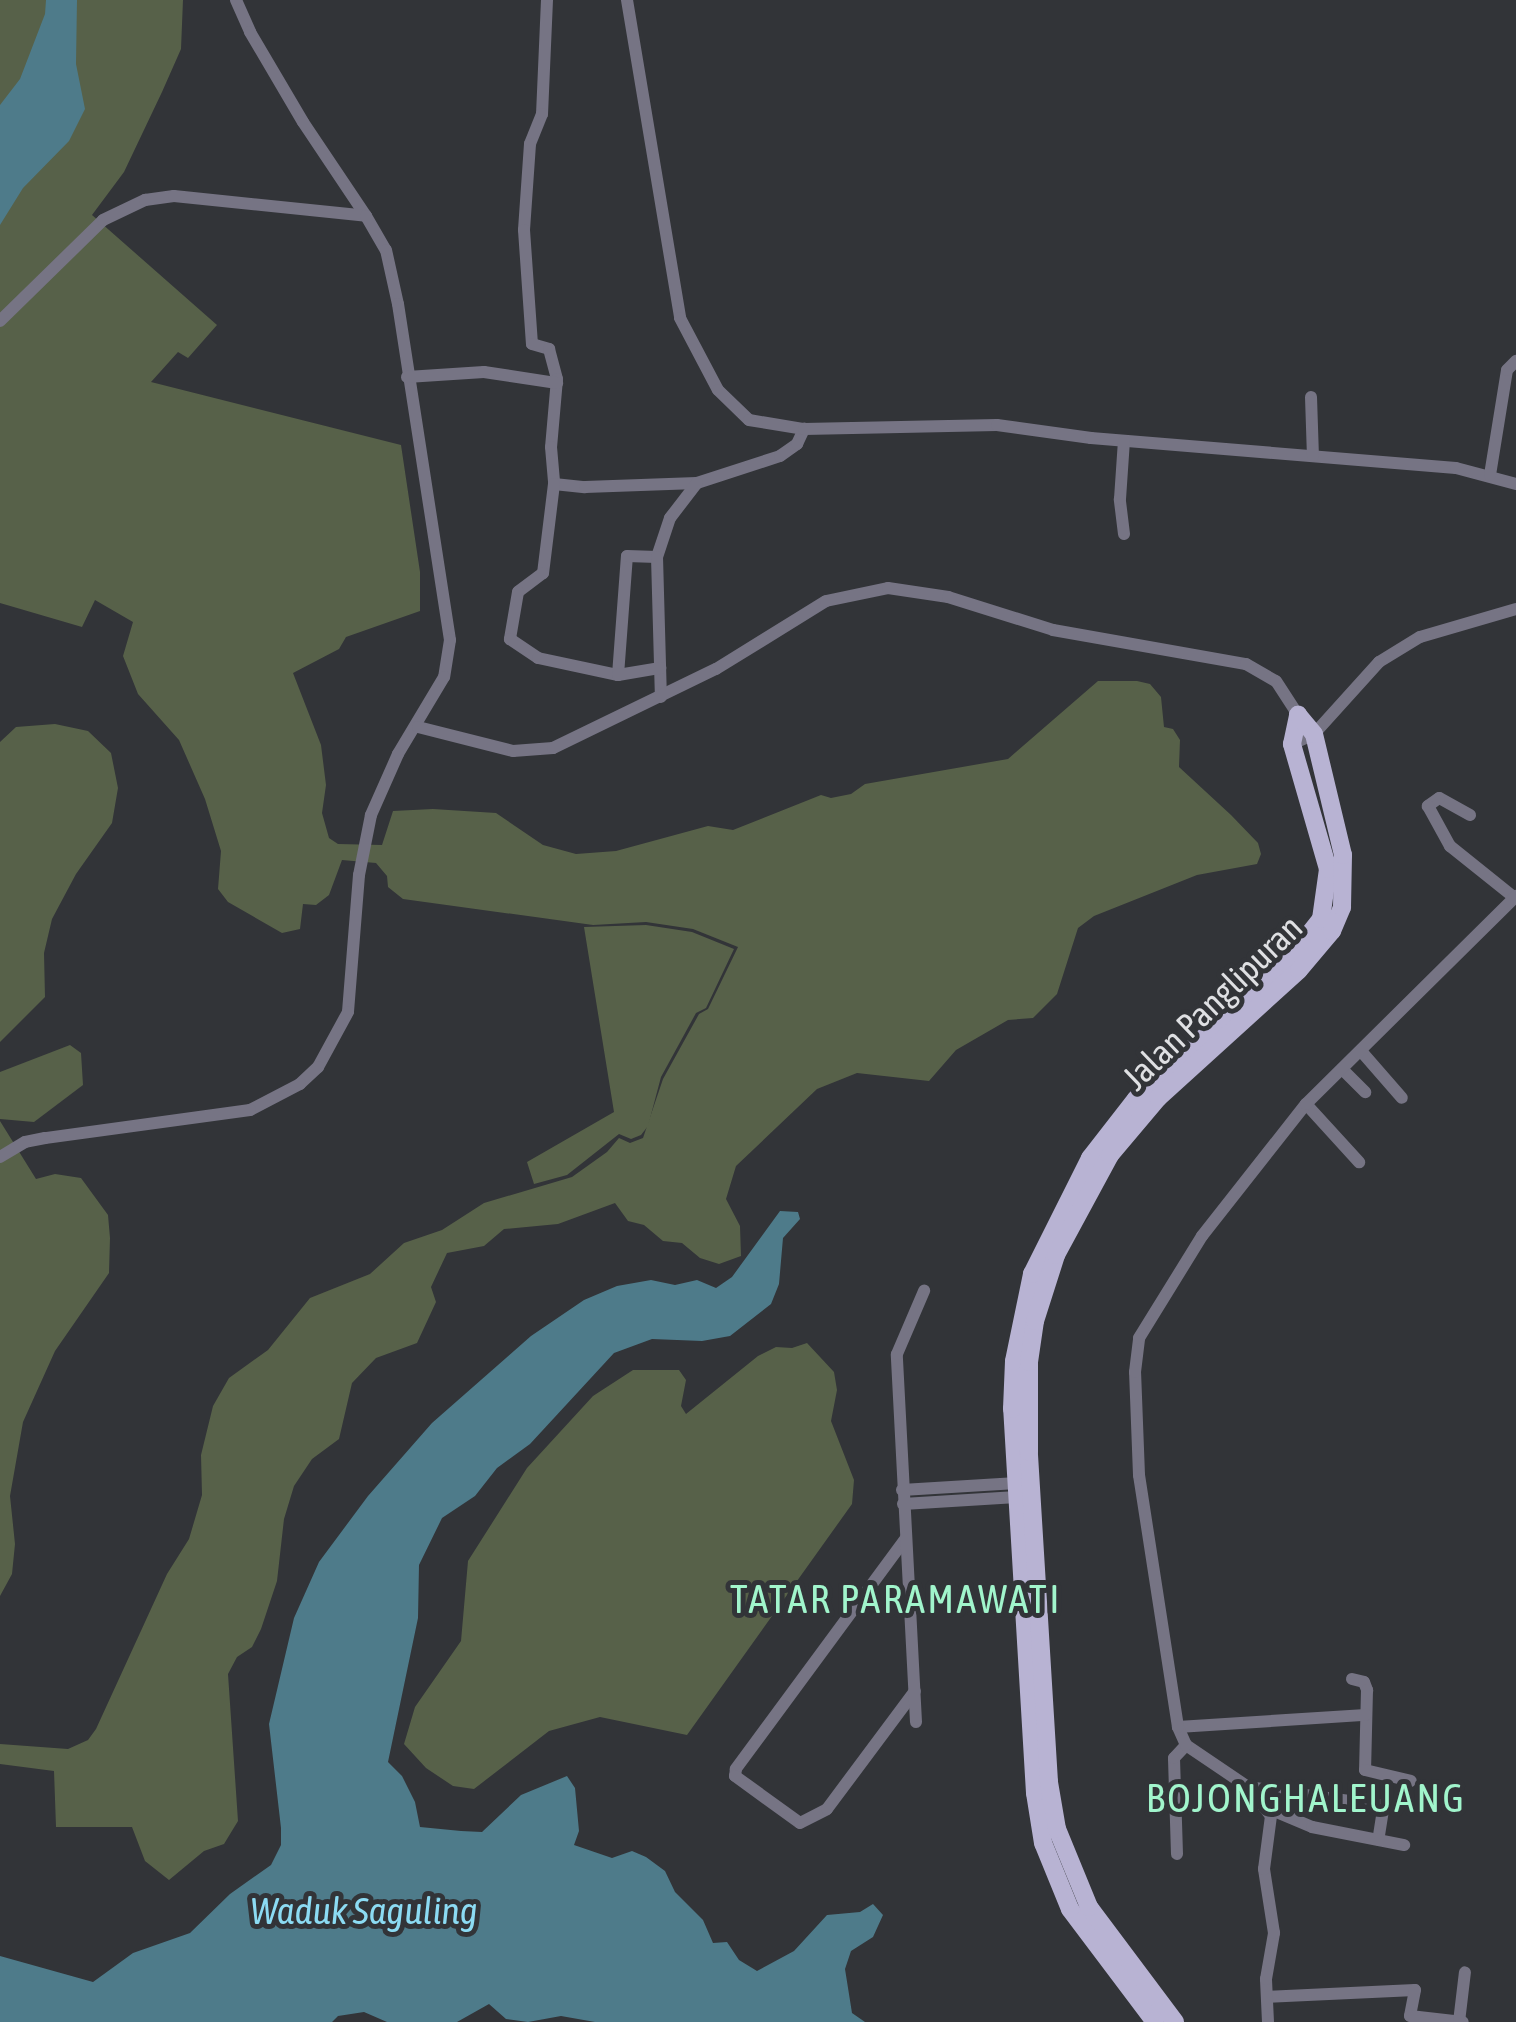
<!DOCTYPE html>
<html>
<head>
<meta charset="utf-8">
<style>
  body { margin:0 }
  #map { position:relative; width:1516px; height:2022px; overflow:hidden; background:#323438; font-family:"Asap Condensed",sans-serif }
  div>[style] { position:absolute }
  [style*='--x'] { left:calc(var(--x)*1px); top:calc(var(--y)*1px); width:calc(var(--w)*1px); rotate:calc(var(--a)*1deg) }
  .green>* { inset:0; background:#576149 }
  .water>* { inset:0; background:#4e7b8a }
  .minor>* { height:12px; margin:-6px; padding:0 6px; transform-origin:6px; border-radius:6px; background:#767484 }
  .major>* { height:18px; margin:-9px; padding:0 9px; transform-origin:9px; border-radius:9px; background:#b8b3d3 }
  span { translate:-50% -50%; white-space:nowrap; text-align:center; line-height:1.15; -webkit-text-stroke:10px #323438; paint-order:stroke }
  .street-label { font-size:35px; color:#dfe0e3 }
  .water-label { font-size:38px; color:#8cdbf3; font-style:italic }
  .quarter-label { font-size:40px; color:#a1f5cc; letter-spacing:2.5px }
</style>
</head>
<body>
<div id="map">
  <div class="green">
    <div style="clip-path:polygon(0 0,183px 0,181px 49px,162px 92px,124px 172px,92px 215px,217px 325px,188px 358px,178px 352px,151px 382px,401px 445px,420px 572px,420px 611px,346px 637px,339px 649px,293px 673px,321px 745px,326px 785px,322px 813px,329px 838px,338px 844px,382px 845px,393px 811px,433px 809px,496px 813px,543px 845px,576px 854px,616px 851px,708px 826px,733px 830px,821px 795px,831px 798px,851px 794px,865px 784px,1008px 759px,1098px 681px,1137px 681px,1150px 684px,1161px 697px,1164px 727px,1173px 729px,1180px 740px,1179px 767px,1231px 815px,1258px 843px,1261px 854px,1257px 864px,1197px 875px,1094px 916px,1078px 928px,1057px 994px,1033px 1018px,1008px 1020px,956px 1050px,929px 1081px,857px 1073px,817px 1089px,736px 1166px,726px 1199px,740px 1226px,741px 1256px,719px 1264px,700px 1258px,682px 1243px,663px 1241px,644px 1225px,628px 1221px,615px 1203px,558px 1224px,504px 1229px,484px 1246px,447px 1253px,431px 1287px,436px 1302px,417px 1343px,376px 1358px,352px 1383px,339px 1439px,312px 1459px,294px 1486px,284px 1519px,277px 1581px,261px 1629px,252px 1647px,237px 1657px,228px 1674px,238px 1821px,224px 1844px,204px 1851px,169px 1880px,145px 1861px,132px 1827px,56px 1827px,54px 1771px,0 1764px,0 1744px,68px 1749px,88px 1740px,96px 1729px,167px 1574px,189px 1539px,202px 1495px,201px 1455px,213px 1406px,229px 1378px,268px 1350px,310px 1298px,370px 1274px,404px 1243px,442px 1230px,484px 1203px,572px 1177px,607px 1152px,619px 1138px,630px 1143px,643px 1138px,663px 1079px,699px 1014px,708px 1009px,738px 947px,693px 929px,646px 922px,593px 925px,403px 899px,388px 887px,387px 876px,376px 863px,342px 860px,329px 895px,316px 905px,303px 904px,300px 929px,282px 933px,228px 902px,218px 889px,221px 851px,205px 799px,179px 740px,138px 694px,123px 656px,133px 622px,95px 600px,82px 627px,0 603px)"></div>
    <div style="clip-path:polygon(55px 724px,88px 731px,111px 753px,118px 788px,112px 823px,76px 874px,52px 919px,44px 953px,45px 997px,0 1042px,0 742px,16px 727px)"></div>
    <div style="clip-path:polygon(646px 925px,692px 932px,734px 949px,706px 1008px,696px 1013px,661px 1077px,648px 1126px,641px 1135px,631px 1139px,619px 1134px,567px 1175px,534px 1184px,527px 1162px,614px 1112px,584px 927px)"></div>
    <div style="clip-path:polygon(70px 1045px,81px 1053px,83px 1085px,34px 1122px,0 1119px,0 1072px)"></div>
    <div style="clip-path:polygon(0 1121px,36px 1179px,55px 1174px,81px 1178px,108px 1215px,110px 1238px,109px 1273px,55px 1351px,23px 1422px,10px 1496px,15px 1544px,12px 1574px,0 1596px)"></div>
    <div style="clip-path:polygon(807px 1343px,834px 1372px,837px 1390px,831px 1421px,854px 1480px,852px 1504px,687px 1735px,600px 1717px,549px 1731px,474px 1789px,453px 1786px,426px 1768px,404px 1744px,415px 1707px,461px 1641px,468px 1561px,527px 1468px,593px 1396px,633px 1370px,679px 1370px,686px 1380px,681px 1406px,686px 1414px,758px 1356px,776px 1347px,792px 1348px)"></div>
  </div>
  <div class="water">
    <div style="clip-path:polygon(46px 0,77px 0,76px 64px,85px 109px,69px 141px,23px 188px,0 225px,0 105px,20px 79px,45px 14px)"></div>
    <div style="clip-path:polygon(780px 1211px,798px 1212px,800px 1219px,783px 1238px,779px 1284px,771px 1304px,730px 1336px,702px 1341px,652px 1339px,614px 1353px,530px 1444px,497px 1468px,475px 1496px,442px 1518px,419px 1565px,418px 1618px,388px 1762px,402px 1776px,415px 1802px,420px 1827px,461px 1831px,482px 1832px,521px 1795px,567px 1776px,575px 1788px,579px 1831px,574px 1845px,612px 1858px,632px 1851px,646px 1857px,665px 1871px,675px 1892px,703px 1920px,713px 1943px,727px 1942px,739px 1960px,757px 1971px,794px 1951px,827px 1915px,860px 1912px,873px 1904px,883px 1915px,873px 1937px,851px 1951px,845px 1969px,852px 2013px,865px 2022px,595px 2022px,561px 2016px,528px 2022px,506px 2019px,489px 2004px,457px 2022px,387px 2022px,364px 2012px,338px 2016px,332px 2022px,0 2022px,0 1956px,93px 1982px,133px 1953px,190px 1933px,230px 1894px,271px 1865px,281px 1845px,281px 1828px,269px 1724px,294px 1618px,319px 1562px,368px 1496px,432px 1423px,531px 1336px,584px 1300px,617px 1286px,651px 1280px,675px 1285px,697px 1280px,716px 1288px,732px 1277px)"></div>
  </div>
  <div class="minor">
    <div style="--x:236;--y:0;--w:35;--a:66"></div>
    <div style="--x:250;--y:32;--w:104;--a:59.5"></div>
    <div style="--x:303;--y:122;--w:113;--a:56.2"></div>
    <div style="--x:547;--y:0;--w:114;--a:92.5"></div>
    <div style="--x:542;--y:114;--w:32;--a:112"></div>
    <div style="--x:530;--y:144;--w:86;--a:94"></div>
    <div style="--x:524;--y:230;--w:114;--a:86"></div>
    <div style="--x:532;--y:344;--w:18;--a:16"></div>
    <div style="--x:549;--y:349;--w:31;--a:75"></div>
    <div style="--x:557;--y:379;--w:68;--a:95"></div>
    <div style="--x:551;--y:447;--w:37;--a:85"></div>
    <div style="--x:554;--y:484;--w:31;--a:6"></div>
    <div style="--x:585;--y:487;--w:112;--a:-2"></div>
    <div style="--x:697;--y:483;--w:87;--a:-18"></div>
    <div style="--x:780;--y:456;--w:21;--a:-35"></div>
    <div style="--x:797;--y:444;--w:17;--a:-65"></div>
    <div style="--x:627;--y:0;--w:322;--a:80.5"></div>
    <div style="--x:680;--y:318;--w:81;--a:62.2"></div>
    <div style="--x:718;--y:390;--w:43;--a:44.1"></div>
    <div style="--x:749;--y:420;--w:56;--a:9.3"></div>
    <div style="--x:804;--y:429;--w:193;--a:-1.2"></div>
    <div style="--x:997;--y:425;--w:95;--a:7.9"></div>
    <div style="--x:1091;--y:438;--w:366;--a:4.7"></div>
    <div style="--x:1456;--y:468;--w:62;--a:14.9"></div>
    <div style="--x:0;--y:321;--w:144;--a:-44.4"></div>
    <div style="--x:103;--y:220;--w:47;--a:-25.5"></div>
    <div style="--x:145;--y:200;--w:29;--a:-8"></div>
    <div style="--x:174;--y:196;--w:193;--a:5.9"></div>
    <div style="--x:366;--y:216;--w:39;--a:60"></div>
    <div style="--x:386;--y:250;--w:55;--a:77.5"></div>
    <div style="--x:398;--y:304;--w:340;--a:81.2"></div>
    <div style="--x:450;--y:640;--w:37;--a:99"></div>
    <div style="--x:444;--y:677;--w:90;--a:120.9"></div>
    <div style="--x:398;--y:754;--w:67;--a:113.9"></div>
    <div style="--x:371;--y:815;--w:61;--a:101.3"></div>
    <div style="--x:359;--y:875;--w:137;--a:94.6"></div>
    <div style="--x:348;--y:1012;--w:63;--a:118.6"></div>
    <div style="--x:318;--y:1067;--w:25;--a:137"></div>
    <div style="--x:300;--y:1084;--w:56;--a:152.5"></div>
    <div style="--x:250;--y:1110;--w:207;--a:172.2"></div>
    <div style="--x:45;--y:1138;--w:20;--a:169"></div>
    <div style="--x:25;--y:1142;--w:29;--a:149"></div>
    <div style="--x:407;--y:377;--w:77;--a:-3.7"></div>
    <div style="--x:484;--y:372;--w:74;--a:8.6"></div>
    <div style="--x:1311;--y:397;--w:59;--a:88.1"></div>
    <div style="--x:1490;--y:475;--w:106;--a:-80.8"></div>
    <div style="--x:1507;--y:370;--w:13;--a:-45"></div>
    <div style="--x:554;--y:484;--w:90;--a:97"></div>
    <div style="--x:543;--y:573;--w:31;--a:143"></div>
    <div style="--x:518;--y:592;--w:48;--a:99.7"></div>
    <div style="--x:510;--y:639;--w:34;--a:34"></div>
    <div style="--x:538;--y:658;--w:82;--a:12"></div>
    <div style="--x:618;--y:675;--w:119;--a:-85.7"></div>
    <div style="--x:627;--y:556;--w:30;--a:2"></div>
    <div style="--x:657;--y:557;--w:41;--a:-71.6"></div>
    <div style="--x:670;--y:518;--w:44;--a:-52.4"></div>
    <div style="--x:1124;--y:534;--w:35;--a:-97"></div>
    <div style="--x:1120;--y:499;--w:58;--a:-86.1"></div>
    <div style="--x:657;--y:557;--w:140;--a:88.4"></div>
    <div style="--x:618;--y:675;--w:43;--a:-9.5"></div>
    <div style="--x:418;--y:727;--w:98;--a:14.2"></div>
    <div style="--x:513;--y:751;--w:40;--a:-4.3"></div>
    <div style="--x:553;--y:748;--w:181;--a:-25.9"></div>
    <div style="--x:716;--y:669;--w:129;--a:-31.7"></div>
    <div style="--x:826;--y:601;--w:63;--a:-11.8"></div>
    <div style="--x:888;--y:588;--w:61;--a:8.5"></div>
    <div style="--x:948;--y:597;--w:110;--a:17.4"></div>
    <div style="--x:1053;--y:630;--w:196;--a:10"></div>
    <div style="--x:1246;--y:664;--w:34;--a:30"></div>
    <div style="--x:1276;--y:681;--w:40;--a:57.1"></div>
    <div style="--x:1292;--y:744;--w:24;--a:-24"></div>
    <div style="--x:1314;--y:734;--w:97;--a:-47.9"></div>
    <div style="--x:1379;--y:662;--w:48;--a:-31.4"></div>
    <div style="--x:1420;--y:637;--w:100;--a:-16.3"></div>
    <div style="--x:1470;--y:815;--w:35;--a:-151"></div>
    <div style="--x:1439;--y:798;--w:14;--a:144"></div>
    <div style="--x:1428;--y:806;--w:46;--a:61.2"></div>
    <div style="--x:1450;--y:846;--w:83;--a:38.7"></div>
    <div style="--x:1361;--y:1051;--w:62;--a:48.9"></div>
    <div style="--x:1342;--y:1069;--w:33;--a:45"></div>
    <div style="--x:1306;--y:1104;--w:79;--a:47.6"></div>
    <div style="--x:902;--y:1490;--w:115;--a:-3.5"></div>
    <div style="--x:903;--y:1504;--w:114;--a:-3.5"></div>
    <div style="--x:906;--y:1538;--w:287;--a:126.4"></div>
    <div style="--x:736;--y:1769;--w:7;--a:98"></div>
    <div style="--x:735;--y:1776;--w:80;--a:35.9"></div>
    <div style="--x:800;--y:1823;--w:30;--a:-27"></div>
    <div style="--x:827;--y:1809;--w:147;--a:-53.3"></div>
    <div style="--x:1352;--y:1679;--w:12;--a:14"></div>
    <div style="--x:1364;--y:1682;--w:9;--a:69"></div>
    <div style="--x:1367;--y:1690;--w:80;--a:91.4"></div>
    <div style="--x:1365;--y:1770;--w:47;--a:13.4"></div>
    <div style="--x:916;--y:1722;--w:368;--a:-93"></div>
    <div style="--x:897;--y:1354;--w:69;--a:-66.8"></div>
    <div style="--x:1178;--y:1727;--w:188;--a:-3.7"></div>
    <div style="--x:1248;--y:1787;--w:132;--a:7.8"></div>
    <div style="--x:1379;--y:1805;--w:6;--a:51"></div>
    <div style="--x:1383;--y:1810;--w:30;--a:99"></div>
    <div style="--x:1267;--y:1808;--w:49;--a:22.9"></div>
    <div style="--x:1312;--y:1827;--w:94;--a:11.1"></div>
    <div style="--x:1177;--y:1854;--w:96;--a:-91.8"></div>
    <div style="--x:1174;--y:1758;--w:18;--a:-47"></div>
    <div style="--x:1267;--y:1997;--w:148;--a:-2.7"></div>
    <div style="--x:1415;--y:1990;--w:26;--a:101"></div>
    <div style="--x:1410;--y:2016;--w:53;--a:6.5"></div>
    <div style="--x:1268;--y:2022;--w:43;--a:-92.7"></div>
    <div style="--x:1266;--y:1979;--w:47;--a:-80.1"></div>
    <div style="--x:1274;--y:1933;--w:65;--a:-98.9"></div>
    <div style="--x:1264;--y:1869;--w:53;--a:-82.5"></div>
    <div style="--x:1271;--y:1816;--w:37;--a:-128"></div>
    <div style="--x:1248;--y:1787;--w:75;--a:-145.9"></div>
    <div style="--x:1186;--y:1745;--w:20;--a:-114"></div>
    <div style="--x:1178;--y:1727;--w:255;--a:-98.8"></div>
    <div style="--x:1139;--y:1475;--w:103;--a:-92.2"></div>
    <div style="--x:1135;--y:1372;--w:34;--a:-83"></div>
    <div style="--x:1139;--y:1338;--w:120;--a:-58.3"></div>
    <div style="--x:1202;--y:1236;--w:168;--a:-51.8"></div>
    <div style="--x:1306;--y:1104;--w:296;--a:-44.7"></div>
    <div style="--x:1459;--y:2022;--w:50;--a:-83.2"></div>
  </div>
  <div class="major">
    <div style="--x:1155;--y:2022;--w:141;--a:-127"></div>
    <div style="--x:1070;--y:1909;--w:71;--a:-112.2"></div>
    <div style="--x:1043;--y:1843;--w:51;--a:-99.1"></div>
    <div style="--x:1035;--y:1793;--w:385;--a:-93.4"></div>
    <div style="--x:1012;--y:1409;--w:48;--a:-87.6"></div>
    <div style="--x:1014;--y:1361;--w:89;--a:-78.3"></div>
    <div style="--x:1032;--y:1274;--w:130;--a:-63.4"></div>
    <div style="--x:1090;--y:1158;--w:75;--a:-52.1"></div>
    <div style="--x:1136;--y:1099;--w:202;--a:-42.2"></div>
    <div style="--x:1286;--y:963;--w:56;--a:-51.5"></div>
    <div style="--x:1321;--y:919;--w:50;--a:-82"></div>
    <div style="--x:1328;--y:869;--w:130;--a:-106.1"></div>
    <div style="--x:1292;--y:744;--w:30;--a:-78"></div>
    <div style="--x:1175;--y:2022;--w:144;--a:-126.8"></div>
    <div style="--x:1089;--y:1907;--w:84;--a:-112.3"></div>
    <div style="--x:1057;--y:1829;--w:48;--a:-99.7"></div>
    <div style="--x:1049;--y:1782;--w:331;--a:-93.5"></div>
    <div style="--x:1029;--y:1452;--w:90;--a:-90"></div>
    <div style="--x:1029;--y:1362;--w:41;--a:-81.7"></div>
    <div style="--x:1035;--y:1321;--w:69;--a:-72.3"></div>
    <div style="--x:1056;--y:1255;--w:114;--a:-61.6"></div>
    <div style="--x:1110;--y:1155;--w:75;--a:-49.9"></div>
    <div style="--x:1158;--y:1098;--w:190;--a:-42.2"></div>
    <div style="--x:1299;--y:970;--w:51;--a:-49.8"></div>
    <div style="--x:1332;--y:931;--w:26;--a:-67"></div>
    <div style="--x:1342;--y:907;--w:52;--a:-88.9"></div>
    <div style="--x:1343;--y:855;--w:124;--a:-103.5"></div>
    <div style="--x:1314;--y:734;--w:25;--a:-130"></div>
  </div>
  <div class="street-label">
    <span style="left:1212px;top:1002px;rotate:-44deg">Jalan Panglipuran</span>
  </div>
  <div class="water-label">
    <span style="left:364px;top:1911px">Waduk Saguling</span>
  </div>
  <div class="quarter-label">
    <span style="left:896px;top:1599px">TATAR PARAMAWATI</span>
    <span style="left:1306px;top:1798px">BOJONGHALEUANG</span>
  </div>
</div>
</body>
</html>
